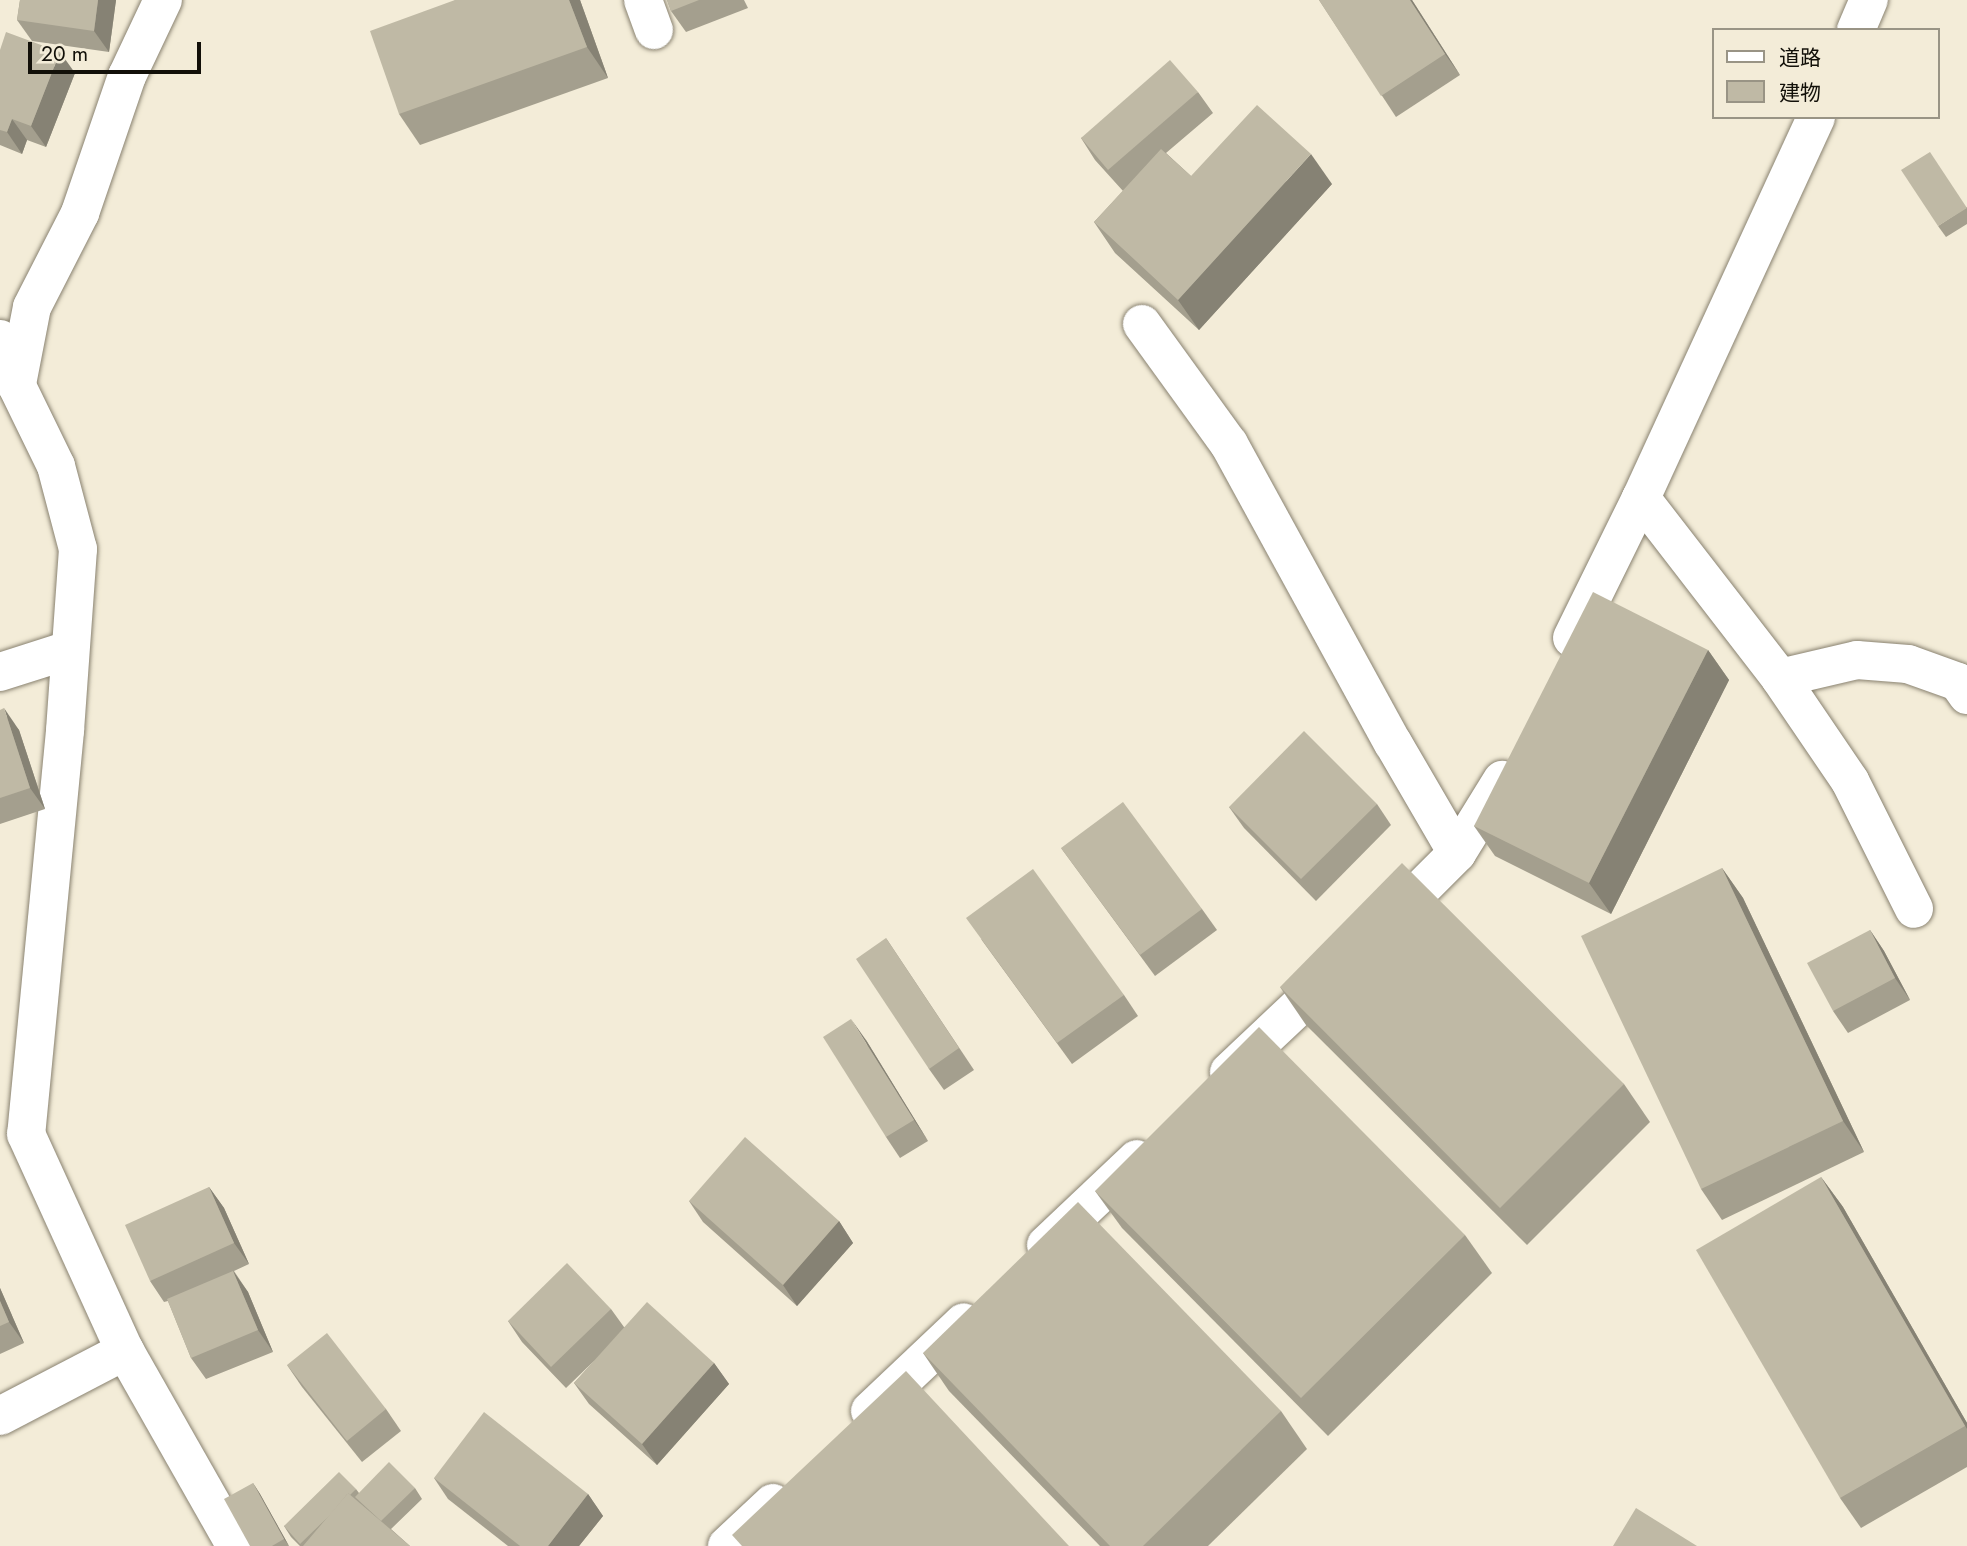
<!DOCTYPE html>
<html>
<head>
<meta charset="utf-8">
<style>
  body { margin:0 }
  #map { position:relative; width:1967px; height:1546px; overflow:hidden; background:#f3ecd8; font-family:Jost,"Noto Sans JP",sans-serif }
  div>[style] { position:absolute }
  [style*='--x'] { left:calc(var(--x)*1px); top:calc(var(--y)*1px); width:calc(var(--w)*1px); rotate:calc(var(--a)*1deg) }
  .roads { filter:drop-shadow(0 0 2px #898270) drop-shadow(0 0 2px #898270) }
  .minor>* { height:38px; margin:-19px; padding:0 19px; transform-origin:19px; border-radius:19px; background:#fff }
  .wall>* { inset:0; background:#a49f8e }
  .shaded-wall>* { inset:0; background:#868274 }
  .building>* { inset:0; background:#bfb9a5 }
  span { translate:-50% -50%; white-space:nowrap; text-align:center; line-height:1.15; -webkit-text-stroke:6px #f3ecd8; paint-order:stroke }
  .legend { position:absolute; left:1712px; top:28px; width:228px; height:91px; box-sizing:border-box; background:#f3ecd8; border:2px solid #999485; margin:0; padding:9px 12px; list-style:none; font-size:21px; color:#121009 }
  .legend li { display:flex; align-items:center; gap:14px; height:35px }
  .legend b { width:35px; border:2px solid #999485 }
  .scale { position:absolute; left:28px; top:42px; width:173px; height:32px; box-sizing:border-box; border:4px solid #121009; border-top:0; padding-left:9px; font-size:21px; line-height:24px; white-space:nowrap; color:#121009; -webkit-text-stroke:5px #f3ecd8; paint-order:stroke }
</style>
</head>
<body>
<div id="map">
  <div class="roads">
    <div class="minor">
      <div style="--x:643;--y:0;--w:32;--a:70"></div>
      <div style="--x:1856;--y:30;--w:33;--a:-67"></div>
      <div style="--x:1142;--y:324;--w:148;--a:54.1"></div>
      <div style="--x:1229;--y:444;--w:341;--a:61.3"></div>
      <div style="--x:1393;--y:743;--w:127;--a:59.8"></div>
      <div style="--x:0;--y:339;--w:50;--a:70.1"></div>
      <div style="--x:17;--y:386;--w:89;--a:64"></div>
      <div style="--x:56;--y:466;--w:86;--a:75.2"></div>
      <div style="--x:78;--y:549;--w:182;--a:94.1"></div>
      <div style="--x:65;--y:731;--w:405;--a:95.5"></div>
      <div style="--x:26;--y:1134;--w:239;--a:65.5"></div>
      <div style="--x:125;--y:1351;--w:224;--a:60.4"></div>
      <div style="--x:17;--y:384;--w:78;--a:-79"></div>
      <div style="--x:32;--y:307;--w:106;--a:-62.9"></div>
      <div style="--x:80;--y:213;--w:145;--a:-71.1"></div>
      <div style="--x:127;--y:76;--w:84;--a:-64.7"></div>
      <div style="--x:1641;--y:498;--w:227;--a:52.3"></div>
      <div style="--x:1780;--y:678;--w:125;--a:55.8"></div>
      <div style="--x:1850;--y:781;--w:143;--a:63.4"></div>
      <div style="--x:1572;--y:638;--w:156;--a:-63.8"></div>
      <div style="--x:1641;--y:498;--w:419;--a:-65.3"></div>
      <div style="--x:0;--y:672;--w:72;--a:-17.7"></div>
      <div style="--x:1780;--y:678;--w:79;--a:-13.2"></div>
      <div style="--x:1857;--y:660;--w:51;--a:4.5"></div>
      <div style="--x:1908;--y:664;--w:53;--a:19.8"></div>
      <div style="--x:1958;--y:682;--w:16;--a:55"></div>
      <div style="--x:1387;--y:923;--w:99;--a:-45"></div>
      <div style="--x:1457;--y:853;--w:86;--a:-58.3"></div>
      <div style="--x:1229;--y:1072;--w:143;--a:-43.3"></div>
      <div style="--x:1046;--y:1245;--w:125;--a:-43.4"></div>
      <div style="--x:870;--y:1411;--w:129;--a:-43.4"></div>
      <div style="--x:0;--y:1416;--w:141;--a:-27.5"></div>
      <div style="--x:727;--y:1546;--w:63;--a:-43.1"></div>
    </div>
  </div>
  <div class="wall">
    <div style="clip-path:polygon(20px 0,116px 0,109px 52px,32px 41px,17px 20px)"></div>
    <div style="clip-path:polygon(455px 0,580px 0,608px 78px,420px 145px,399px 114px)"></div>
    <div style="clip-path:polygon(667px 0,744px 0,748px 8px,686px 32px,671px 11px)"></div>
    <div style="clip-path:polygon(1319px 0,1412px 0,1460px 75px,1396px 117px)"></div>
    <div style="clip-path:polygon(0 50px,75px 73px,46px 147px,27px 140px,22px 154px,0 145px)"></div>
    <div style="clip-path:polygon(1198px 92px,1213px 113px,1166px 153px,1191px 176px,1332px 184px,1199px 330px,1115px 253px,1094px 222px,1123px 191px,1095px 160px,1081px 138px)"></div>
    <div style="clip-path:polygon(1967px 207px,1967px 224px,1946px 237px,1938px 226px)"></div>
    <div style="clip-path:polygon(1708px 650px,1729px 680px,1611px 914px,1495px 856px,1474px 826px)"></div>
    <div style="clip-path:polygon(0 710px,19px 730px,45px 809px,0 824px)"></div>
    <div style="clip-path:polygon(1377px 804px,1391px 825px,1316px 901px,1244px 828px,1229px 807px)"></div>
    <div style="clip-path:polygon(1061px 848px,1202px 909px,1217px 930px,1155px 976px)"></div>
    <div style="clip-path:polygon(1722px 868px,1743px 898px,1864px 1152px,1722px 1220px,1701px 1189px)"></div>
    <div style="clip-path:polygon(1870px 930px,1884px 951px,1910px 1000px,1848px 1033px,1833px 1011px)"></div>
    <div style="clip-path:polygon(886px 938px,974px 1070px,944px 1090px,929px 1069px)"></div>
    <div style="clip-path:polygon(981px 939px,1124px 995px,1138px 1016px,1072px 1064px)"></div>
    <div style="clip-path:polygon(1280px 987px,1624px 1084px,1650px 1122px,1527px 1245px,1306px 1025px)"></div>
    <div style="clip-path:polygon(866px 1040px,928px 1141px,900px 1158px,886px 1137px)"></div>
    <div style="clip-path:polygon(1821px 1177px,1843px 1207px,1967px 1423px,1967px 1467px,1861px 1528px,1840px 1498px)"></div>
    <div style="clip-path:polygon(209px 1187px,224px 1208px,249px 1264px,234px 1271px,248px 1292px,273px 1352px,206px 1379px,191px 1358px,168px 1301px,164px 1302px,150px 1281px)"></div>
    <div style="clip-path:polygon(1095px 1191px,1465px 1235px,1492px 1273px,1328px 1436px,1122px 1228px)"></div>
    <div style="clip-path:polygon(689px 1201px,839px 1221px,853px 1243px,797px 1306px,703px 1222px)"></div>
    <div style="clip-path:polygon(0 1288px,24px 1343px,0 1354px)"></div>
    <div style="clip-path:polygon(611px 1309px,624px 1327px,714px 1363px,729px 1384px,657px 1465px,589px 1404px,574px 1383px,595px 1360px,566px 1388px,522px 1342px,508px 1321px)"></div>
    <div style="clip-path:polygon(923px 1353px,1281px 1411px,1307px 1449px,1208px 1546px,1100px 1546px,949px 1391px)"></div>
    <div style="clip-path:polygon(287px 1365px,386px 1409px,401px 1431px,362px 1462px,302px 1387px)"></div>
    <div style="clip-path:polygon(434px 1478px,588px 1494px,603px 1516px,579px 1546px,508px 1546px,448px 1499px)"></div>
    <div style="clip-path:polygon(253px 1483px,260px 1494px,289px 1546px,250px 1546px)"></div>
    <div style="clip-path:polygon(415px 1488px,422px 1499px,391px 1529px,410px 1546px,300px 1546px,291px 1537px,284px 1526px,356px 1489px,359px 1493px)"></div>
  </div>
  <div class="shaded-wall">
    <div style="clip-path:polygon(98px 0,116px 0,109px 52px,94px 31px)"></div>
    <div style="clip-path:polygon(569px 0,580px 0,608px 78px,587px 47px)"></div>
    <div style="clip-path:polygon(1410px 0,1412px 0,1460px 75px,1445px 54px)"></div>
    <div style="clip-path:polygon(60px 52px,75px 73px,46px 147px,31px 126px)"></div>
    <div style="clip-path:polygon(12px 119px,27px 140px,22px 154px,7px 132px)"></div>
    <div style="clip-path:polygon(1311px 154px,1332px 184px,1199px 330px,1178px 300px)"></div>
    <div style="clip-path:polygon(1708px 650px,1729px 680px,1611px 914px,1589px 883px)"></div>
    <div style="clip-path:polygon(4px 708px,19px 730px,45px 809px,30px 788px)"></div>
    <div style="clip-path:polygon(1722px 868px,1743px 898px,1864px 1152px,1843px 1121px)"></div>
    <div style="clip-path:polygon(1870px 930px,1884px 951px,1910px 1000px,1895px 978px)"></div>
    <div style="clip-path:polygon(851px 1019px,866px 1040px,928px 1141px,914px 1120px)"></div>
    <div style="clip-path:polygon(1821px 1177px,1843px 1207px,1967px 1423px,1967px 1429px)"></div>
    <div style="clip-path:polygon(209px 1187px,224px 1208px,249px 1264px,234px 1243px)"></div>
    <div style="clip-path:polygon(839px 1221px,853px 1243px,797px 1306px,783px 1285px)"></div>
    <div style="clip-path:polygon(233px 1271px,248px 1292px,273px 1352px,258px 1330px)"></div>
    <div style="clip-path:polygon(0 1288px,24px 1343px,9px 1322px,0 1301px)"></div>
    <div style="clip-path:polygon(714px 1363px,729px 1384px,657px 1465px,642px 1444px)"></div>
    <div style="clip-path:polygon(253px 1483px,260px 1494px,289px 1546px,284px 1539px)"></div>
    <div style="clip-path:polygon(588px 1494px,603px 1516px,579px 1546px,548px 1546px)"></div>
  </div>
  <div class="building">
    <div style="clip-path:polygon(20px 0,98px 0,94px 31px,17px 20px)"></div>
    <div style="clip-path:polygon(455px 0,569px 0,587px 47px,399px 114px,370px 31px)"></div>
    <div style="clip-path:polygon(667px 0,699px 0,671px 11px)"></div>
    <div style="clip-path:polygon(1319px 0,1410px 0,1445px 54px,1381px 96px)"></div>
    <div style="clip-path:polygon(6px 32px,60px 52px,31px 126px,12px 119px,7px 132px,0 130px,0 50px)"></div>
    <div style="clip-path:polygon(1170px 60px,1198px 92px,1108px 170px,1081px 138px)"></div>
    <div style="clip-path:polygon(1257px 105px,1311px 154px,1178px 300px,1094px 222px,1161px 149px,1191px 176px)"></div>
    <div style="clip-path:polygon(1930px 152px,1967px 208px,1938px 226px,1901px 170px)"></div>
    <div style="clip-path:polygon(1593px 592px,1708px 650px,1589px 883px,1474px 826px)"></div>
    <div style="clip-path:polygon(4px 708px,30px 788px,0 798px,0 710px)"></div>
    <div style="clip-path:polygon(1304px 731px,1377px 804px,1301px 879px,1229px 807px)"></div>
    <div style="clip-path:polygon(1123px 802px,1202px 909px,1140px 955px,1061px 848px)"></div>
    <div style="clip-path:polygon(1402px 863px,1624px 1084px,1500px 1208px,1280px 987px)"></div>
    <div style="clip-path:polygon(1722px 868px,1843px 1121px,1701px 1189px,1581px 936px)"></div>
    <div style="clip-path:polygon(1033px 869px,1124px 995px,1057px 1043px,966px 918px)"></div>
    <div style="clip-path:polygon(1870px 930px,1895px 978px,1833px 1011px,1807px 963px)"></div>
    <div style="clip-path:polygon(886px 938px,959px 1048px,929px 1069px,856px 959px)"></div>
    <div style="clip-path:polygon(851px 1019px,914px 1120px,886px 1137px,823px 1037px)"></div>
    <div style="clip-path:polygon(1259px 1027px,1465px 1235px,1301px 1398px,1095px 1191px)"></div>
    <div style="clip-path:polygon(745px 1137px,839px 1221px,783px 1285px,689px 1201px)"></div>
    <div style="clip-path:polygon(1821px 1177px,1965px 1426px,1840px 1498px,1696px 1250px)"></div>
    <div style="clip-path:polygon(209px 1187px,234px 1243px,150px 1281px,125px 1225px)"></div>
    <div style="clip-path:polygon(1078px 1202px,1281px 1411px,1143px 1546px,1110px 1546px,923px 1353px)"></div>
    <div style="clip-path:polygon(567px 1263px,611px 1309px,551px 1367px,508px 1321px)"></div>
    <div style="clip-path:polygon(233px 1271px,258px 1330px,191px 1358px,167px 1299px)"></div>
    <div style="clip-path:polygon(0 1301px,9px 1322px,0 1326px)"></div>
    <div style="clip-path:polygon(647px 1302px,714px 1363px,642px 1444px,574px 1383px)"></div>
    <div style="clip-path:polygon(327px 1333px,386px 1409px,347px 1441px,287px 1365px)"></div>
    <div style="clip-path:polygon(906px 1371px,1069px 1546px,742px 1546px,732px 1535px)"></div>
    <div style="clip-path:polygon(484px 1412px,588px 1494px,548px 1546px,520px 1546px,434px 1478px)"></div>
    <div style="clip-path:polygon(389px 1462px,415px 1488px,381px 1521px,355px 1497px)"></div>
    <div style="clip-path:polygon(339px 1472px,356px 1489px,350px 1495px,348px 1493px,331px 1514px,300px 1544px,284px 1526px)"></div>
    <div style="clip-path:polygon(253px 1483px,284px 1539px,272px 1546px,250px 1546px,224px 1499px)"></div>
    <div style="clip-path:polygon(348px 1493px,410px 1546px,303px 1546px)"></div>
    <div style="clip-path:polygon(1636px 1508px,1697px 1546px,1613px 1546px)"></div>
  </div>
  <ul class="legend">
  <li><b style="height:9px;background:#fff"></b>道路</li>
  <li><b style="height:19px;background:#bfb9a5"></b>建物</li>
  </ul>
  <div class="scale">20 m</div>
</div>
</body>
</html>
